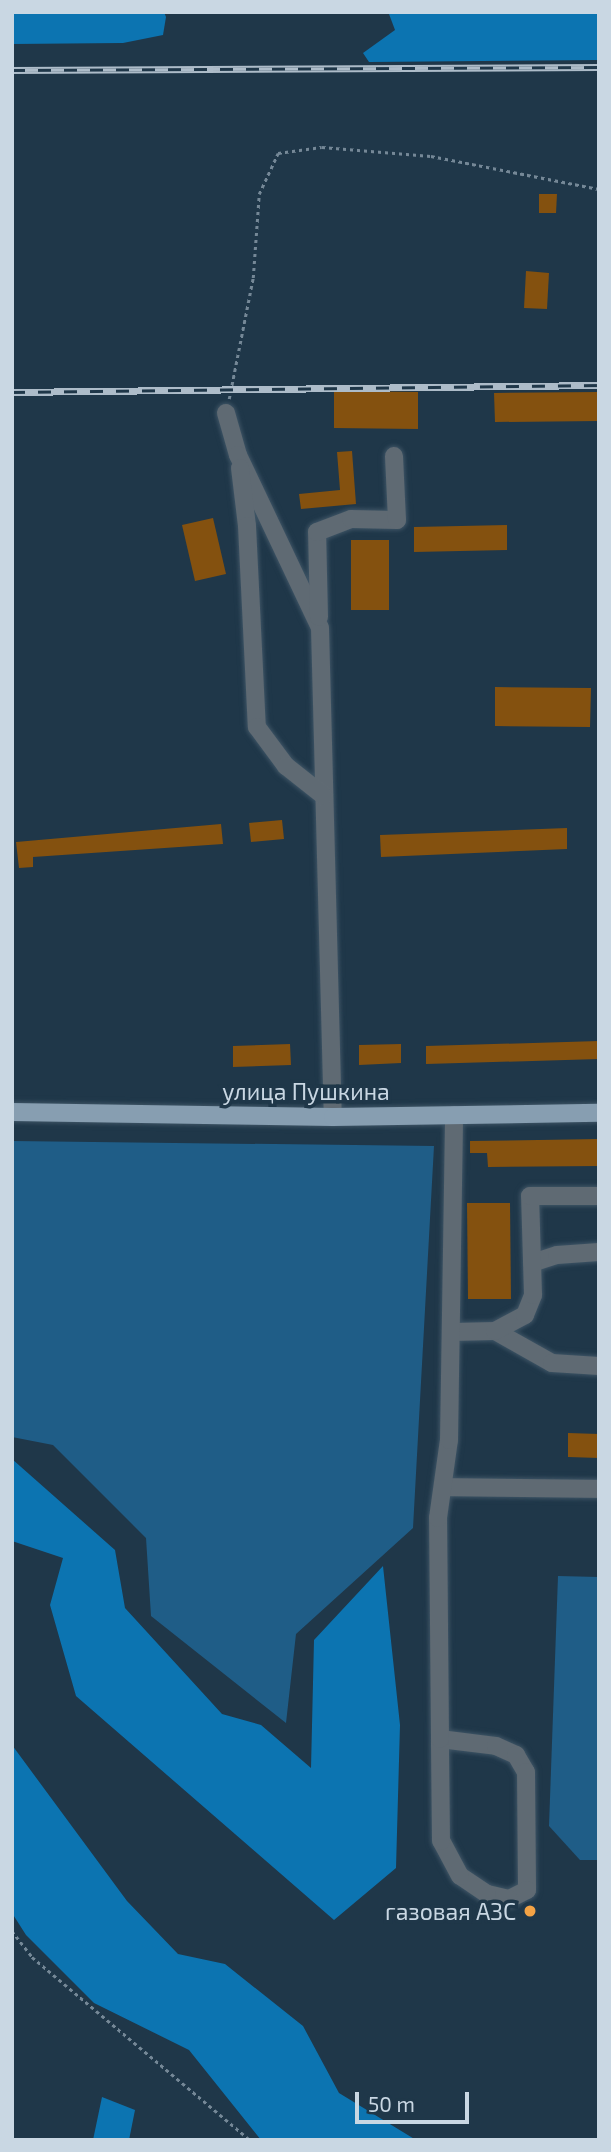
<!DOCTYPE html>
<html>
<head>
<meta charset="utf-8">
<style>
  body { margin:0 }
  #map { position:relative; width:611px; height:2152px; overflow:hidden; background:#1f3749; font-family:"Exo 2",sans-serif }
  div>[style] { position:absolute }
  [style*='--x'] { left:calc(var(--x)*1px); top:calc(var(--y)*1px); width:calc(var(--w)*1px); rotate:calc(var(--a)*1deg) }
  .green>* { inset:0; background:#1f5d87 }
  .forest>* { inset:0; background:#0c74b1 }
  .building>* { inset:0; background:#84510f }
  .path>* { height:2.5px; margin-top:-1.25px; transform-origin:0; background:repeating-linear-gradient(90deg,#758897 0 3.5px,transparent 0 7px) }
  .roads { filter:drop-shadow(0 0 2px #3e5465) drop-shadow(0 0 2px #3e5465) }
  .minor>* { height:18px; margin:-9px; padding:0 9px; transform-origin:9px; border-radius:9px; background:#5f6a73 }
  .major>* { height:18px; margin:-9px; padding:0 9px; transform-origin:9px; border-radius:9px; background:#879eb1 }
  .rail>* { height:7px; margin-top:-3.5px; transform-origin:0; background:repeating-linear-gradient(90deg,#1f3749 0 13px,#adbcc9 0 26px); box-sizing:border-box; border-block:2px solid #adbcc9 }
  .dots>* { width:19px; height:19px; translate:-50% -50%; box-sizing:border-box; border:4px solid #1f3749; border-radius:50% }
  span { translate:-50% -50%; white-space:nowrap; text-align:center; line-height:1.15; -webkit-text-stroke:7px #1f3749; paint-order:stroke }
  .street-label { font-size:23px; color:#c9d7e3 }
  .poi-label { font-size:23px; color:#c9d7e3 }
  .right { translate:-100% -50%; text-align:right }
  .frame { position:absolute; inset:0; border:14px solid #c9d7e3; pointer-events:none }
  .scale { position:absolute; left:355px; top:2092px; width:114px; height:32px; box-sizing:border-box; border:4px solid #c9d7e3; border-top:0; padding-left:9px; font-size:21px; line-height:24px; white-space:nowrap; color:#c9d7e3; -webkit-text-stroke:5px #1f3749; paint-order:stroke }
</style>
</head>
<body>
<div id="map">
  <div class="green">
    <div style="clip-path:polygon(12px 1141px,434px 1146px,413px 1528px,296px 1634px,286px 1723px,151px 1616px,146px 1538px,53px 1445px,12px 1437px)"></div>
    <div style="clip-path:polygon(558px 1576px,599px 1577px,599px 1860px,580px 1860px,549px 1826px)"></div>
  </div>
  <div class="forest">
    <div style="clip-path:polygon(12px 12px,164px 12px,166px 17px,163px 35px,123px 43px,12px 44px)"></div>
    <div style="clip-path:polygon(382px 12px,599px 12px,599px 60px,369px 62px,363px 53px,395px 30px,389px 14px)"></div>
    <div style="clip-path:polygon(12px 1459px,115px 1550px,125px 1608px,222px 1714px,261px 1725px,311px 1768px,314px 1640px,383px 1566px,400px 1725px,396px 1868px,334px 1920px,76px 1696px,50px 1605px,63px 1558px,12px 1541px)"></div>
    <div style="clip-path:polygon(12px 1745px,127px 1901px,178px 1954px,225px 1964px,303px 2026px,339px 2093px,416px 2140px,261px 2140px,189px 2050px,94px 2003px,26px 1935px,12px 1913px)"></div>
    <div style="clip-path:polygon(102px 2097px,135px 2110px,129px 2140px,93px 2140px)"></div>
  </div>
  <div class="building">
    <div style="clip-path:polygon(539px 194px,557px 194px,556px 213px,539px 213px)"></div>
    <div style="clip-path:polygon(526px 271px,549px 273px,547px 309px,524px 308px)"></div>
    <div style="clip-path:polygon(334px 391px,418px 392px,418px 429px,334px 428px)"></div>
    <div style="clip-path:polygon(599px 392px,599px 421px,495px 422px,494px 393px)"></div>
    <div style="clip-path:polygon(352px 451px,356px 504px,301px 509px,299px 494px,340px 490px,337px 452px)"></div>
    <div style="clip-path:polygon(213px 518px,226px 574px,195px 581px,182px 525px)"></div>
    <div style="clip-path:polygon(507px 525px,507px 550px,414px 552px,414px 527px)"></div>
    <div style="clip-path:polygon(351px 540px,389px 540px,389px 610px,351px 610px)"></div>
    <div style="clip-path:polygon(495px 687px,591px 688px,590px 727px,495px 726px)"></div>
    <div style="clip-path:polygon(282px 820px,284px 839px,251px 842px,249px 823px)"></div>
    <div style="clip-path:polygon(221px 824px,223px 844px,33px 857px,33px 867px,19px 868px,16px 842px)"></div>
    <div style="clip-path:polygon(567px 828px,567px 849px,381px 857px,380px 835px)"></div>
    <div style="clip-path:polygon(599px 1041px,599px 1059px,426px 1064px,426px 1046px)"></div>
    <div style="clip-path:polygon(290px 1044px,291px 1065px,233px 1067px,233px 1046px)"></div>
    <div style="clip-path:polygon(401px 1044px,401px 1063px,359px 1065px,359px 1045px)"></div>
    <div style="clip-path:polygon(599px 1139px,599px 1166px,488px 1167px,487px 1153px,470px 1153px,470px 1141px)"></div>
    <div style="clip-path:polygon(467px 1203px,510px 1203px,511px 1299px,468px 1299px)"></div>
    <div style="clip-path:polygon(568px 1433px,599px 1434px,599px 1458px,568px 1457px)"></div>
  </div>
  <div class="path">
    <div style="--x:229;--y:399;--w:123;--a:-78.8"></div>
    <div style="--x:253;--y:278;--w:84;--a:-85.9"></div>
    <div style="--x:259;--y:194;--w:45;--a:-65.1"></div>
    <div style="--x:278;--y:153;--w:44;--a:-7.8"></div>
    <div style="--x:322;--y:147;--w:109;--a:4.7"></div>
    <div style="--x:431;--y:156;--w:171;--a:11.1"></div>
    <div style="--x:12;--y:1931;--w:33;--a:52"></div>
    <div style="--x:32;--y:1957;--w:285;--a:40"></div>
  </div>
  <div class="roads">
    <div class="minor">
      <div style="--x:226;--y:413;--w:44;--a:74.1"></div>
      <div style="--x:238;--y:455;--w:191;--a:64.6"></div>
      <div style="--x:320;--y:628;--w:489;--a:88.5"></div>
      <div style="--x:240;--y:468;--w:58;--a:83.1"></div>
      <div style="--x:247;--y:526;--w:201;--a:87.2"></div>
      <div style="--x:257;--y:727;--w:49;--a:53.4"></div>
      <div style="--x:286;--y:766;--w:48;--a:38.3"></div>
      <div style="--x:319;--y:617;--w:85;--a:-91.3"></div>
      <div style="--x:317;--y:532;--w:36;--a:-21"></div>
      <div style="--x:351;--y:519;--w:46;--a:1.2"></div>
      <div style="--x:397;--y:520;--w:64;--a:-92.7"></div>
      <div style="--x:532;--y:1263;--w:26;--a:-18"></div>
      <div style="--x:557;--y:1255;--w:42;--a:-4.1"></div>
      <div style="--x:495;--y:1331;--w:65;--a:29.3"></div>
      <div style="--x:552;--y:1363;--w:47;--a:3.7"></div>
      <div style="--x:452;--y:1332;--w:43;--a:-1.3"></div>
      <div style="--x:495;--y:1331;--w:34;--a:-28"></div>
      <div style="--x:525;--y:1315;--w:22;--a:-68"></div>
      <div style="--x:533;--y:1295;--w:99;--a:-91.7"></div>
      <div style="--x:530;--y:1196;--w:69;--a:0"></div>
      <div style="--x:443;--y:1487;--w:156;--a:0.7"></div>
      <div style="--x:440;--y:1739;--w:56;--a:7.1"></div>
      <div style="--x:496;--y:1746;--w:22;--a:24"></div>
      <div style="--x:516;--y:1755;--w:20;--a:60"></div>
      <div style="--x:526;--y:1772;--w:118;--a:89.5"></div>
      <div style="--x:527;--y:1890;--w:20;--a:153"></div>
      <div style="--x:509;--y:1899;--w:23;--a:-167"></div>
      <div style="--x:487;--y:1894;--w:32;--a:-146"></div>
      <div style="--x:460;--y:1876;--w:40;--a:-118"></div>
      <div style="--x:441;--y:1841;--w:102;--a:-90.6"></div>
      <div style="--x:440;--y:1739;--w:221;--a:-90.5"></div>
      <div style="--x:438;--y:1518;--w:79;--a:-82"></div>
      <div style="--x:449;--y:1440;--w:325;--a:-89.1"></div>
    </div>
    <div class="major">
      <div style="--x:12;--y:1112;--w:321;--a:0.9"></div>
      <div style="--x:333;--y:1117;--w:266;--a:-0.9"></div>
    </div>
  </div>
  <div class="rail">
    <div style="--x:12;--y:70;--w:587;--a:-0.29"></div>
    <div style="--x:12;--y:392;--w:587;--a:-0.68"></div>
  </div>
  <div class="dots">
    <div style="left:530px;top:1911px;background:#f4a345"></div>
  </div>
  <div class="street-label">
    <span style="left:306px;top:1091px">улица Пушкина</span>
  </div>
  <div class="poi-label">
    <span class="right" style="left:516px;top:1911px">газовая АЗС</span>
  </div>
  <div class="frame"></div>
  <div class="scale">50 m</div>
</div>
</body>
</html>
